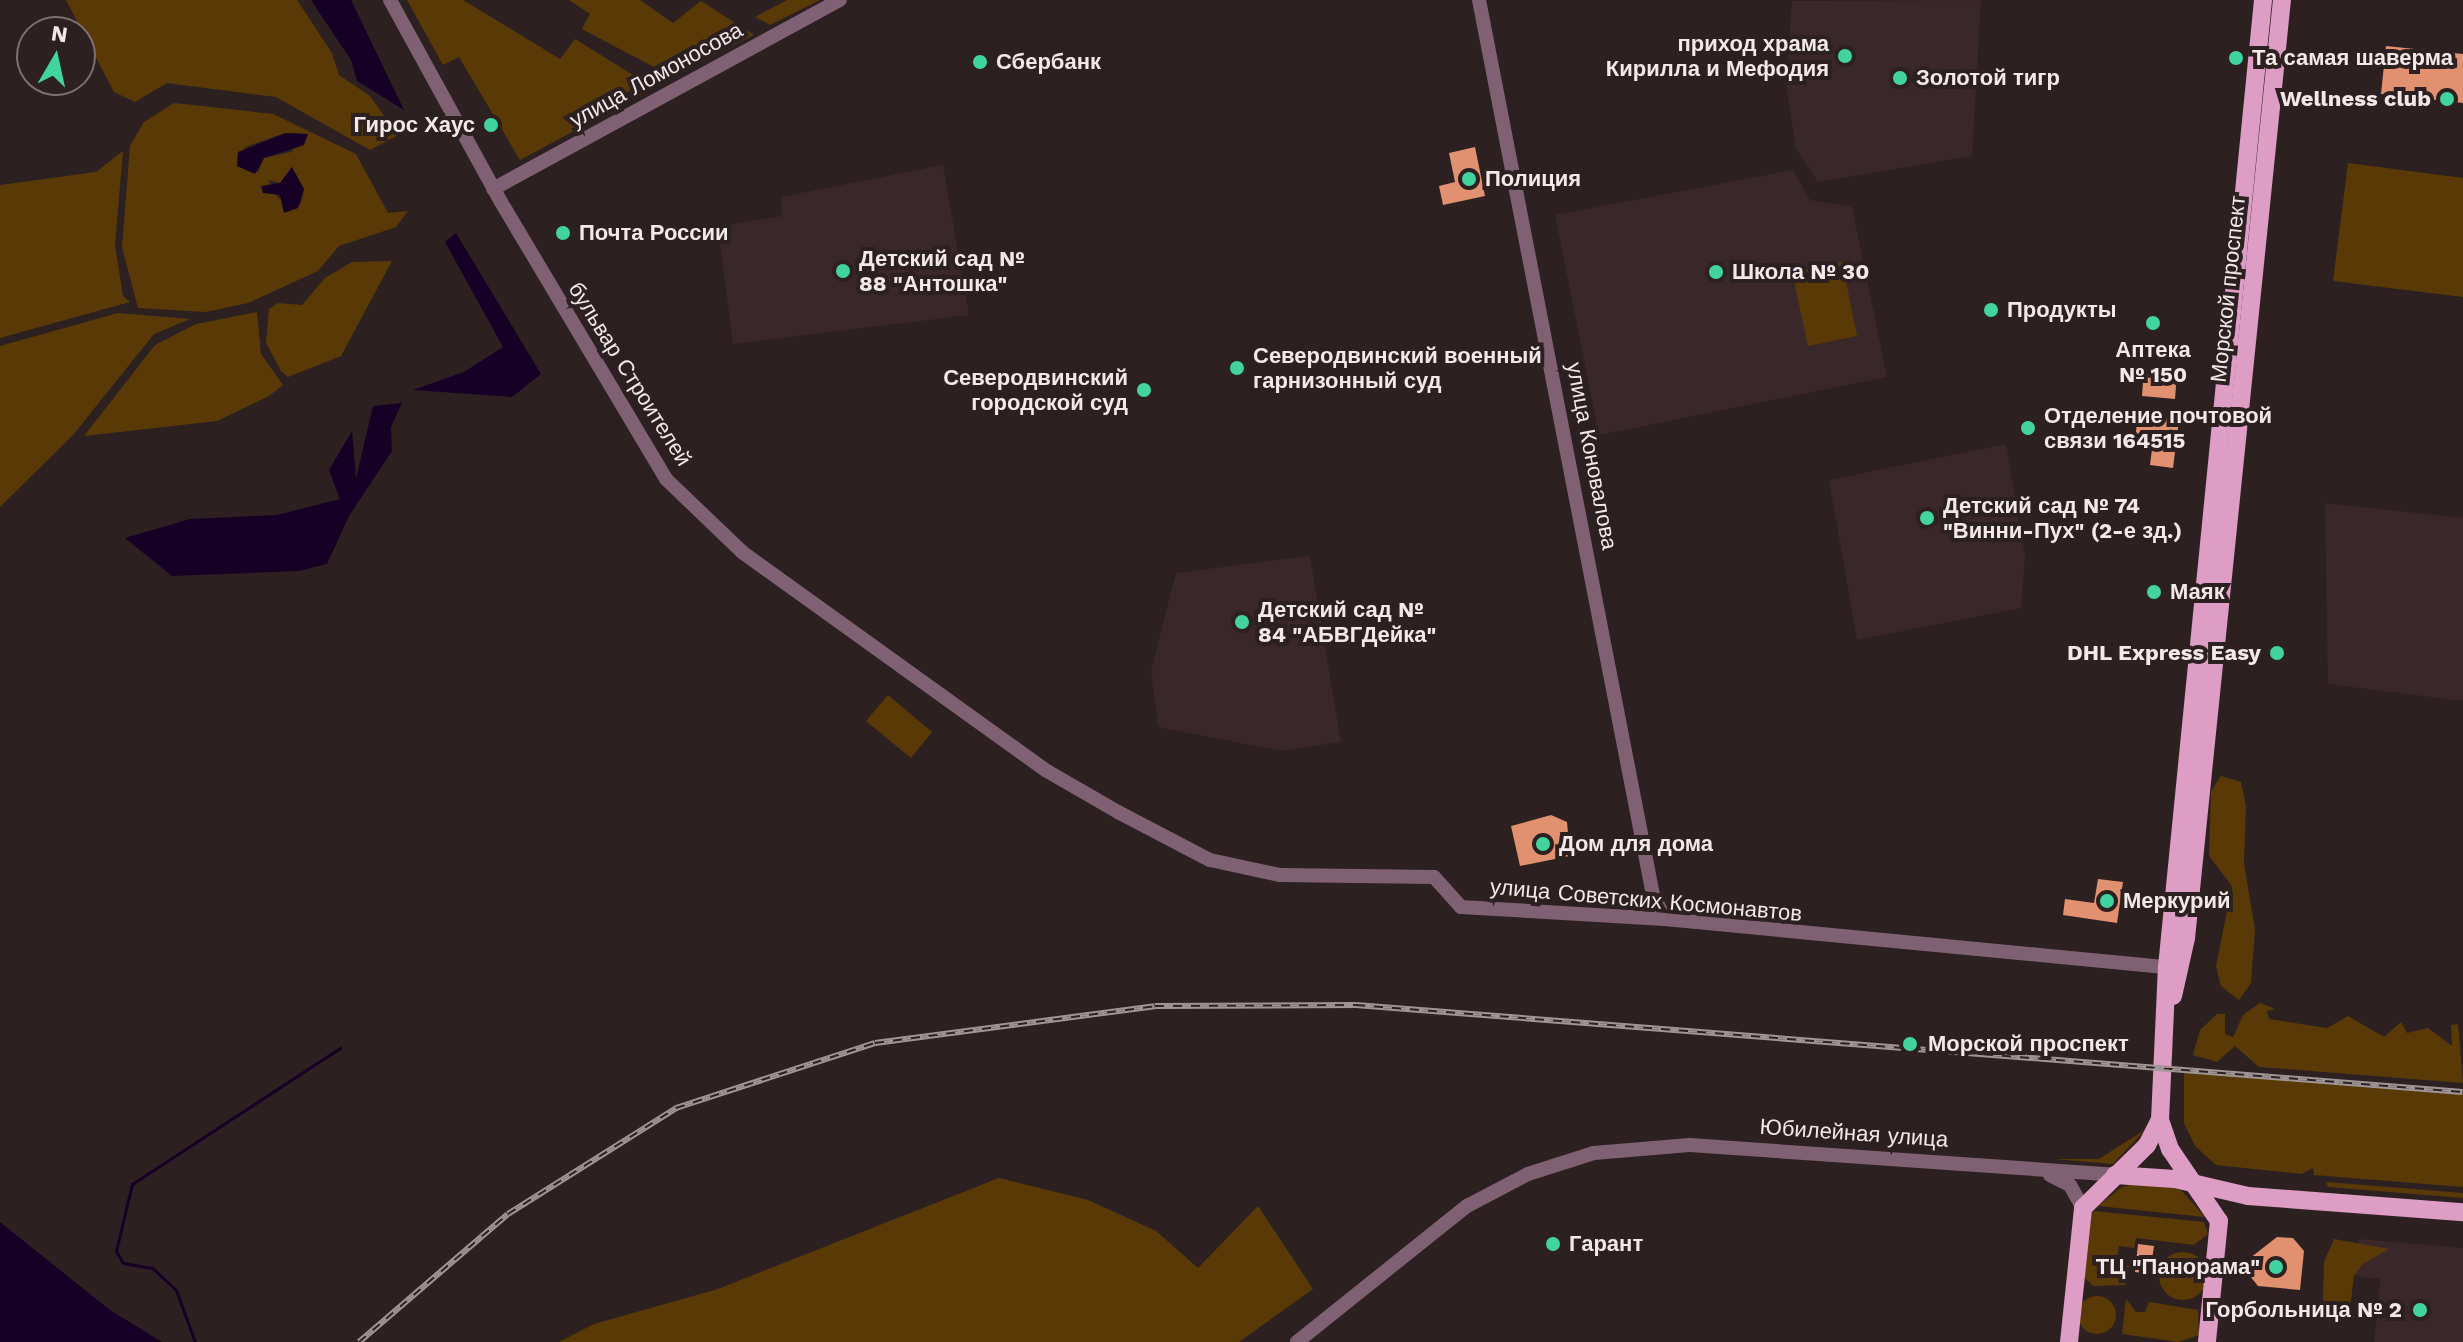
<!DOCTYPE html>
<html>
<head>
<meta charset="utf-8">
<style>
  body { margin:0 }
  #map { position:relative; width:2463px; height:1342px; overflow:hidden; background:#2d2021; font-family:"Work Sans",sans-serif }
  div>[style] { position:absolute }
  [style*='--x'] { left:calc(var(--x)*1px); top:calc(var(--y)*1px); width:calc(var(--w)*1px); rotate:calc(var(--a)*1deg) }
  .built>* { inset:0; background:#3a2729 }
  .green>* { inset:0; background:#593a07 }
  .round { border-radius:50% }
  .water>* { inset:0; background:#170025 }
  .stream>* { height:3px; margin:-1.5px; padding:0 1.5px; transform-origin:1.5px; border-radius:1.5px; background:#170025 }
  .building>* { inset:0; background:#e19170 }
  .minor>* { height:14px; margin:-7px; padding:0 7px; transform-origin:7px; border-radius:7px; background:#806173 }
  .major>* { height:18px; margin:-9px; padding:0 9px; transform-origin:9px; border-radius:9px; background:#de9dc4 }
  .rail>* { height:6px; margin-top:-3px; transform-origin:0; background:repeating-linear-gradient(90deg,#2d2021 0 9px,#a09697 0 18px); box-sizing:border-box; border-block:2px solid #a09697 }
  .dots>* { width:22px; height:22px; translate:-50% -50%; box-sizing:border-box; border:4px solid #2d2021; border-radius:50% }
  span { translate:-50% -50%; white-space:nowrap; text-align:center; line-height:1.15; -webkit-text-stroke:8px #2d2021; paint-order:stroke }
  .poi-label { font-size:22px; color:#f2e9ea; font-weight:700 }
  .right { translate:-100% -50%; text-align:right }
  .left { translate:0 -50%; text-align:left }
  .street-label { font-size:22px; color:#f2e9ea }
  .north { position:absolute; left:16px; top:16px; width:80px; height:80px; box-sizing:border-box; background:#2d2021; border:2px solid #7c7071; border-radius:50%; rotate:9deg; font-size:22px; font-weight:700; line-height:32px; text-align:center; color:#f2e9ea }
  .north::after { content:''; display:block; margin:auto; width:28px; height:36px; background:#41d4a1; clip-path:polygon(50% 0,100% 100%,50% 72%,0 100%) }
</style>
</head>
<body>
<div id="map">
  <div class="built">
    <div style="clip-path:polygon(1981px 0,1972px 156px,1818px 182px,1796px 149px,1786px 84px,1792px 1px)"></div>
    <div style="clip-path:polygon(943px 165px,969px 315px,733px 344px,718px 227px,782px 216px,781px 197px)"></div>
    <div style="clip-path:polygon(1793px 170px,1810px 200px,1852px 207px,1887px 377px,1599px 435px,1555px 215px)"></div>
    <div style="clip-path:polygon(2006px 444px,2025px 556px,2021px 608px,1857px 640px,1829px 480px)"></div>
    <div style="clip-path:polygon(2325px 503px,2463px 518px,2463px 701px,2328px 684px)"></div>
    <div style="clip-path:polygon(1310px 556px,1341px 742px,1281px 751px,1158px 727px,1151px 671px,1176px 573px)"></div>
    <div style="clip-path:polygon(2359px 1239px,2463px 1248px,2463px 1342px,2374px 1342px,2380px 1279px,2356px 1276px)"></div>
  </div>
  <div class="green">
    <div style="clip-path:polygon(66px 0,297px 0,332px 53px,339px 75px,370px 96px,398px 135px,370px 150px,276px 97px,167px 83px,135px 102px,114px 92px)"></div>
    <div style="clip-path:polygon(407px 0,463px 0,560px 59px,575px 39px,654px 88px,520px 160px,459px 57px,443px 65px)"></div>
    <div style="clip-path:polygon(569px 0,640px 0,673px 23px,701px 1px,754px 35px,671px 76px,582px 29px,590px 14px)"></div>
    <div style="clip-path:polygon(787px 0,820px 0,770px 25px,755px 17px)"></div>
    <div style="clip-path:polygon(evenodd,174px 103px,273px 114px,356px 154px,388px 213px,408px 211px,396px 227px,339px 246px,318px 271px,248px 303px,206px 312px,138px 308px,122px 247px,130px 146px,144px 122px,174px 103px,285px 133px,307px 134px,291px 152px,264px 158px,258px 172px,238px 166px,245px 147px,285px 133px,174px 103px,292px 168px,304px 190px,301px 204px,279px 199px,268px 180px,280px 183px,292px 168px)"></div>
    <div style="clip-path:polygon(123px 151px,115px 245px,123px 296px,130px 302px,0 338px,0 185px,96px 172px)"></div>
    <div style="clip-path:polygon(2348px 163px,2463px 178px,2463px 297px,2333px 281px)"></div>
    <div style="clip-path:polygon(392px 261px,341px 356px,288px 377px,281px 371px,266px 343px,269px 309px,278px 303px,302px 305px,325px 278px,352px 262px)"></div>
    <div style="clip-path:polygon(1842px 262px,1857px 336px,1808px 346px,1792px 272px)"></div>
    <div style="clip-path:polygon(257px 312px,261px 354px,283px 385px,269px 396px,217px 421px,84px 436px,155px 345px,196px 324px)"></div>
    <div style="clip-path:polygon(118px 313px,190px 319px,154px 334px,73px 435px,0 507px,0 346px)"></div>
    <div style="clip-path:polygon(888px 695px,932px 732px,911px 758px,866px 721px)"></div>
    <div style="clip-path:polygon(2221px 776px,2241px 782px,2246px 806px,2244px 864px,2255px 930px,2251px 983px,2239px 1000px,2221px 986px,2216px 966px,2232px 886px,2209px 856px,2211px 791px)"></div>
    <div style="clip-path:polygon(2260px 1003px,2275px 1009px,2267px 1011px,2269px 1019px,2327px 1028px,2348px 1016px,2384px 1037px,2401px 1022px,2407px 1033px,2428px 1028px,2452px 1046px,2451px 1025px,2458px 1024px,2463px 1083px,2259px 1067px,2235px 1046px,2217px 1062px,2193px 1055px,2200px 1030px,2217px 1014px,2225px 1014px,2225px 1034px,2233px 1037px,2243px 1015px)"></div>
    <div style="clip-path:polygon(2184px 1072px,2463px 1094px,2463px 1187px,2314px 1175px,2313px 1168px,2302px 1174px,2216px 1165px,2195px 1146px,2184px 1123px)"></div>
    <div style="clip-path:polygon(2146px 1129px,2113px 1164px,2053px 1159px,2099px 1159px)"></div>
    <div style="clip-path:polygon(999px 1178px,1088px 1200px,1156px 1231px,1198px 1268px,1258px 1206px,1313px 1289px,1239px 1342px,559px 1342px,594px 1324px,718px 1289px)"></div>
    <div style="clip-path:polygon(2148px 1181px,2181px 1190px,2205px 1217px,2098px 1206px,2122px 1187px)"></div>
    <div style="clip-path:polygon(2326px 1182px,2463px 1193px,2463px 1198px,2328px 1187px)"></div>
    <div style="clip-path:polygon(2094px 1211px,2204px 1222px,2208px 1234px,2194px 1245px,2136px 1238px,2134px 1248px,2119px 1246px,2117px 1258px,2129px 1266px,2125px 1285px,2093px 1286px,2084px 1277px,2088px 1216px)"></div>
    <div style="clip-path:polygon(2334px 1239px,2389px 1249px,2363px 1264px,2354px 1276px,2350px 1308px,2333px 1320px,2325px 1316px,2323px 1298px,2324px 1262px)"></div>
    <div class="round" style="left:2159px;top:1252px;width:48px;height:48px"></div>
    <div class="round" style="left:2078px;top:1296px;width:38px;height:38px"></div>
    <div style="clip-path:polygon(2126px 1299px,2136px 1312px,2145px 1312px,2149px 1302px,2198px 1310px,2199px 1335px,2178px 1342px,2122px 1334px)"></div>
  </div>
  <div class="water">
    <div style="clip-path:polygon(311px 0,351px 0,404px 110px,357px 81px,351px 60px)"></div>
    <div style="clip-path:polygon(286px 133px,308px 134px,304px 145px,264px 158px,255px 174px,237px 166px,238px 152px)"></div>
    <div style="clip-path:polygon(292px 167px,304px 189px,298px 208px,284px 213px,280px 195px,263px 193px,261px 186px,280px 183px)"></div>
    <div style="clip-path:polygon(456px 233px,541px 374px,512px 397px,413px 390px,464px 372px,503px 347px,445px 242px)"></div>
    <div style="clip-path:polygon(402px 403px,391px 427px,392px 451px,349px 516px,327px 564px,299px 571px,172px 576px,125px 538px,190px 519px,277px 515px,340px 499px,329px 470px,352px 431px,356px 479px,373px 406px)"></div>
    <div style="clip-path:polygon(0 1222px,110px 1310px,162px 1342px,0 1342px)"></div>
  </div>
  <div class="stream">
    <div style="--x:195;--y:1342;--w:55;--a:-110.1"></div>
    <div style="--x:176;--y:1290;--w:33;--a:-137"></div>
    <div style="--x:152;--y:1268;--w:29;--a:-170"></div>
    <div style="--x:123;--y:1263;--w:14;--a:-120"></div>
    <div style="--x:116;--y:1251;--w:69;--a:-76.6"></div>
    <div style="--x:132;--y:1184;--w:249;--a:-33.2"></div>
  </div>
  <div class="building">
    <div style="clip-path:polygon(2386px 46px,2463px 54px,2463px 103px,2381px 94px)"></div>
    <div style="clip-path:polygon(1475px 147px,1485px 196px,1443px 205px,1439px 186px,1455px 182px,1449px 153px)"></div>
    <div style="clip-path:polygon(2144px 369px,2177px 372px,2175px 399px,2142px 396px)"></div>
    <div style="clip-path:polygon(2138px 415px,2179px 420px,2173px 468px,2150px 465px,2153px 441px,2135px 439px)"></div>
    <div style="clip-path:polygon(1551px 815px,1567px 822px,1570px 856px,1520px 866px,1511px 826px)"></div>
    <div style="clip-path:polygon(2098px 879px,2123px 882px,2117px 923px,2063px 915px,2065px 899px,2094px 903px)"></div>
    <div style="clip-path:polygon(2277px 1237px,2293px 1238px,2304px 1251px,2300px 1290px,2258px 1286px,2249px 1275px,2250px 1258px)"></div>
    <div style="clip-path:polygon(2138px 1244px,2154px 1246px,2150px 1274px,2135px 1272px)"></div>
  </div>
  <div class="minor">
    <div style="--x:390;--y:0;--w:230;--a:61.2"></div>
    <div style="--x:501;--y:202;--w:322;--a:59.2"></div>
    <div style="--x:666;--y:479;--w:105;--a:43.8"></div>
    <div style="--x:742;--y:552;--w:375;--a:35.7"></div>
    <div style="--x:1047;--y:771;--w:82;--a:30"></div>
    <div style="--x:1118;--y:812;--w:104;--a:27.6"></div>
    <div style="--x:1210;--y:860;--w:72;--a:12.1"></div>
    <div style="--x:1280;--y:875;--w:154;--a:0.7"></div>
    <div style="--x:1434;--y:877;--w:40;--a:48"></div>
    <div style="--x:1461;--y:907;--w:204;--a:3.4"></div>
    <div style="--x:1665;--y:919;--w:512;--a:5.49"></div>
    <div style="--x:1479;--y:0;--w:912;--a:79"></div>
    <div style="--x:1653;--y:895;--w:27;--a:63"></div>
    <div style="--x:493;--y:189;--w:395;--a:-28.6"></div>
    <div style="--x:2050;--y:1175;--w:22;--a:27"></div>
    <div style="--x:2070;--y:1185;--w:26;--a:61"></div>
    <div style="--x:1297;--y:1342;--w:218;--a:-38.7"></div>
    <div style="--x:1467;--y:1206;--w:69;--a:-27.7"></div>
    <div style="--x:1528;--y:1174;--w:69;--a:-17.7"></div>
    <div style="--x:1594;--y:1153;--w:96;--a:-4.8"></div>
    <div style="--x:1690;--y:1145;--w:426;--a:4"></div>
  </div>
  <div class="major">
    <div style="--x:2173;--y:996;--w:59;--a:-77.4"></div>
    <div style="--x:2186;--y:938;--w:943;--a:-84.16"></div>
    <div style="--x:2160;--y:1120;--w:31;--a:71"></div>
    <div style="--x:2170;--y:1149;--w:87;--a:55.8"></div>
    <div style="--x:2219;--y:1221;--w:122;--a:95.7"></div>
    <div style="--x:2115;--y:1175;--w:60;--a:3.8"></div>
    <div style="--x:2175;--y:1179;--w:75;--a:13.1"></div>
    <div style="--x:2248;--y:1196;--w:216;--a:4.3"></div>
    <div style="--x:2069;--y:1342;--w:135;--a:-84"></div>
    <div style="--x:2083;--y:1208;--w:90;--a:-44.5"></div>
    <div style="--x:2147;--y:1145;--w:28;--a:-63"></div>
    <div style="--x:2160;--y:1120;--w:153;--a:-87.4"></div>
    <div style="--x:2167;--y:967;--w:972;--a:-84.33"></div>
  </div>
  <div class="rail">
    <div style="--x:359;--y:1342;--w:196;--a:-40.7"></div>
    <div style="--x:508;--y:1214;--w:199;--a:-32.2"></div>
    <div style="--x:676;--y:1108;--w:209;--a:-18.1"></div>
    <div style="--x:875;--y:1043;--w:282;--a:-7.5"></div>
    <div style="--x:1155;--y:1006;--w:201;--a:-0.3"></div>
    <div style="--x:1356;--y:1005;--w:1110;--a:4.49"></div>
  </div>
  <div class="dots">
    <div style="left:1845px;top:56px;background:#41d4a1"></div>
    <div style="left:2236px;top:58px;background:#41d4a1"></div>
    <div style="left:980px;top:62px;background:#41d4a1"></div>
    <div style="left:1900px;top:78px;background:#41d4a1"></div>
    <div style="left:2447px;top:99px;background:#41d4a1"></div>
    <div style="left:491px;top:125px;background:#41d4a1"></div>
    <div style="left:1469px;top:179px;background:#41d4a1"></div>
    <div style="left:563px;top:233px;background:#41d4a1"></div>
    <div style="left:843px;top:271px;background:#41d4a1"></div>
    <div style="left:1716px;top:272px;background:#41d4a1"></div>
    <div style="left:1991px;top:310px;background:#41d4a1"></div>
    <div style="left:2153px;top:323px;background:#41d4a1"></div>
    <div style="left:1237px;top:368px;background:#41d4a1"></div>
    <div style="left:1144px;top:390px;background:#41d4a1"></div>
    <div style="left:2028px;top:428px;background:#41d4a1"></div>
    <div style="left:1927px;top:518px;background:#41d4a1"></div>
    <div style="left:2154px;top:592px;background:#41d4a1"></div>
    <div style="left:1242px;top:622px;background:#41d4a1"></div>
    <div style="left:2277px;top:653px;background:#41d4a1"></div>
    <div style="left:1543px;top:844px;background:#41d4a1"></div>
    <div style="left:2107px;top:901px;background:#41d4a1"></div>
    <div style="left:1910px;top:1044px;background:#41d4a1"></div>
    <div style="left:1553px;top:1244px;background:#41d4a1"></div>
    <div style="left:2276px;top:1267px;background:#41d4a1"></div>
    <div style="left:2420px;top:1310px;background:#41d4a1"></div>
  </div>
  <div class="poi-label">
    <span class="right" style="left:1829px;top:56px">приход храма<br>Кирилла и Мефодия</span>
    <span class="left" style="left:2252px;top:58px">Та самая шаверма</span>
    <span class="left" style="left:996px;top:62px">Сбербанк</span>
    <span class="left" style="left:1916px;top:78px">Золотой тигр</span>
    <span class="right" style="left:2431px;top:99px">Wellness club</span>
    <span class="right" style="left:475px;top:125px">Гирос Хаус</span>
    <span class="left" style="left:1485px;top:179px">Полиция</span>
    <span class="left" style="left:579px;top:233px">Почта России</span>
    <span class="left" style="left:859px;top:271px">Детский сад №<br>88 "Антошка"</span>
    <span class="left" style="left:1732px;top:272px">Школа № 30</span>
    <span class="left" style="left:2007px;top:310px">Продукты</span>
    <span style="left:2153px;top:362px">Аптека<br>№ 150</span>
    <span class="left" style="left:1253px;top:368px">Северодвинский военный<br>гарнизонный суд</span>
    <span class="right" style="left:1128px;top:390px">Северодвинский<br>городской суд</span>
    <span class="left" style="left:2044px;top:428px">Отделение почтовой<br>связи 164515</span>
    <span class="left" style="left:1943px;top:518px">Детский сад № 74<br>"Винни-Пух" (2-е зд.)</span>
    <span class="left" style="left:2170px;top:592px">Маяк</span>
    <span class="left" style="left:1258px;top:622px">Детский сад №<br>84 "АБВГДейка"</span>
    <span class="right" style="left:2261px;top:653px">DHL Express Easy</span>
    <span class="left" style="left:1559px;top:844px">Дом для дома</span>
    <span class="left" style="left:2123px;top:901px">Меркурий</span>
    <span class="left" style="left:1928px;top:1044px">Морской проспект</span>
    <span class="left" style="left:1569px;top:1244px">Гарант</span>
    <span class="right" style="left:2260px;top:1267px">ТЦ "Панорама"</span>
    <span class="right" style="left:2402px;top:1310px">Горбольница № 2</span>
  </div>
  <div class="street-label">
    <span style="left:656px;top:75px;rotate:-29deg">улица Ломоносова</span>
    <span style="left:2228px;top:289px;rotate:-84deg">Морской проспект</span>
    <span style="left:630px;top:374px;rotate:58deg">бульвар Строителей</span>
    <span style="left:1592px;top:456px;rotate:79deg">улица Коновалова</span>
    <span style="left:1646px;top:900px;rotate:5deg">улица Советских Космонавтов</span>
    <span style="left:1854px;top:1133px;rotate:4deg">Юбилейная улица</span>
  </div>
  <div class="north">N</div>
</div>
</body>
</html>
